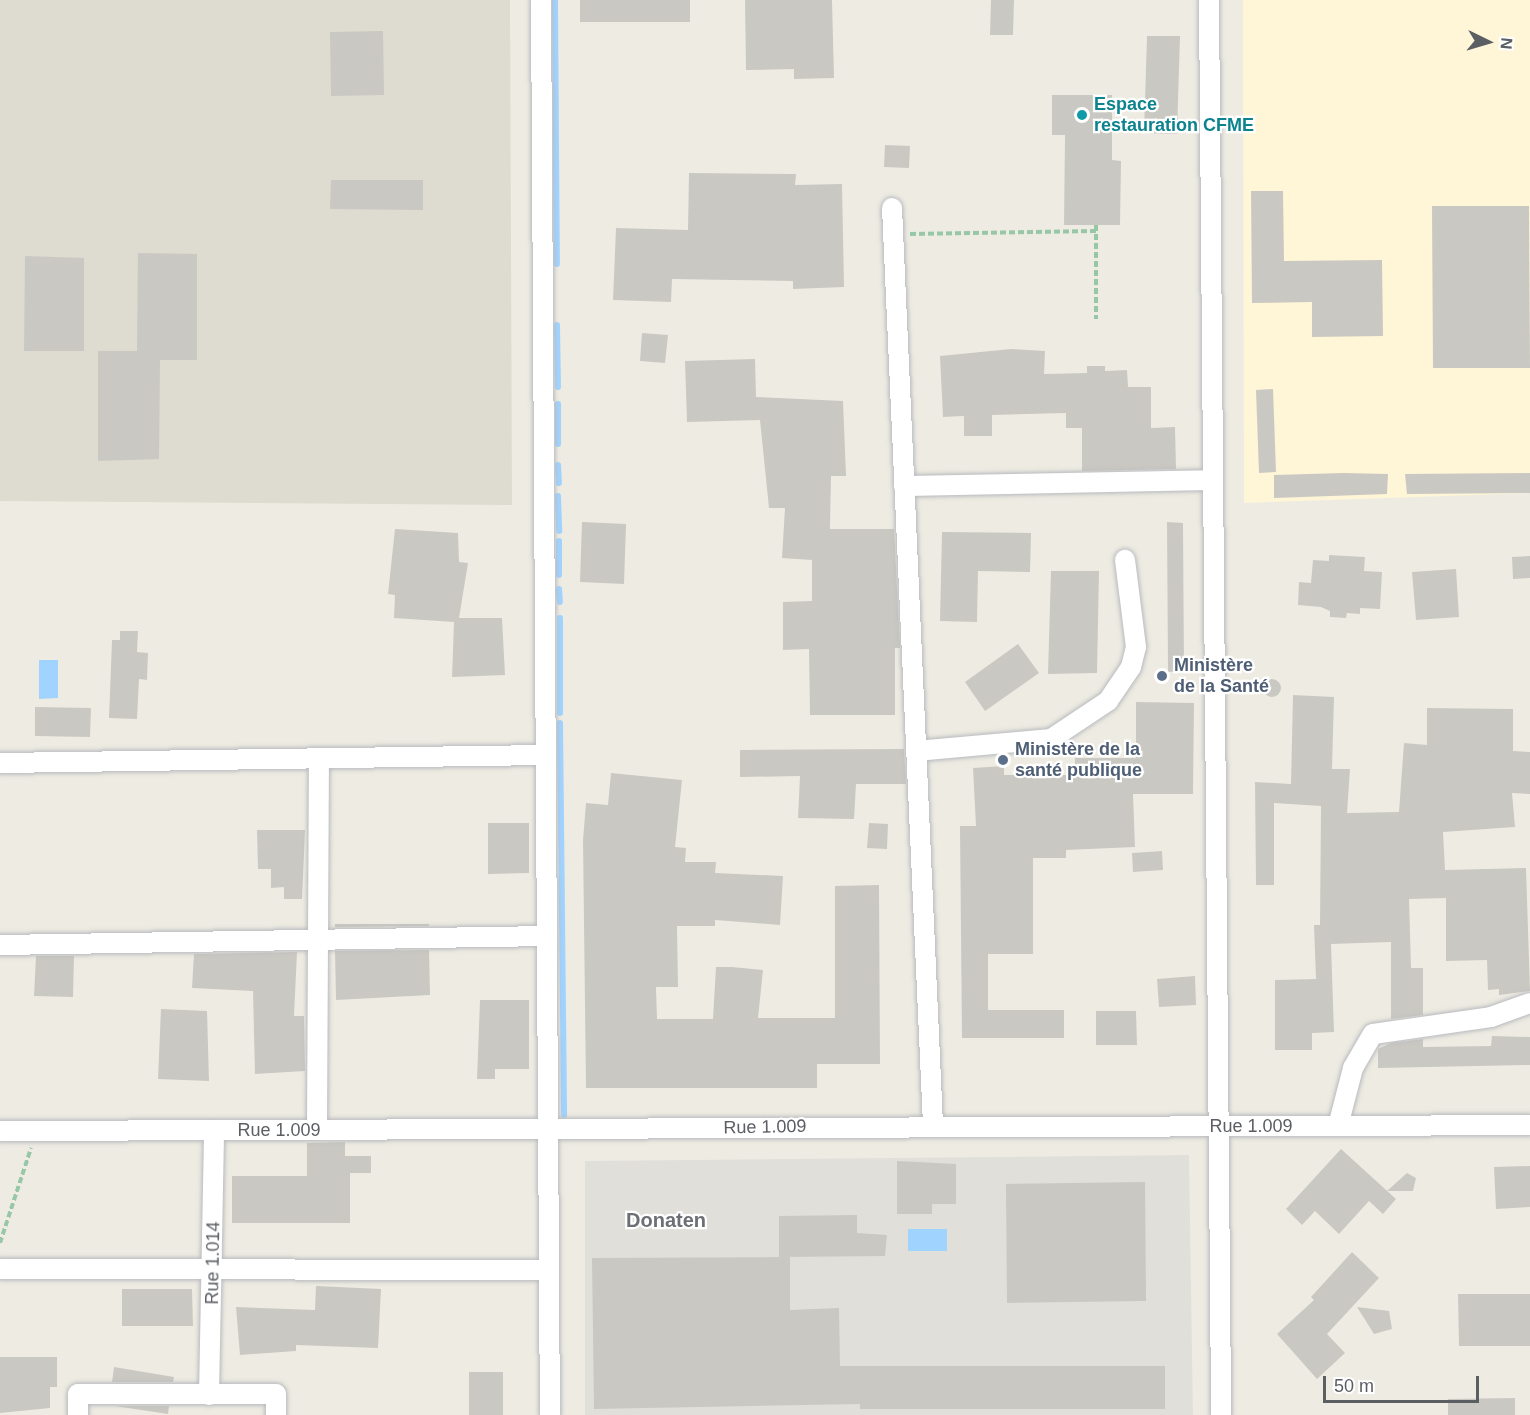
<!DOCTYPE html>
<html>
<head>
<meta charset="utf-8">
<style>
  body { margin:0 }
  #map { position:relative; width:1530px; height:1415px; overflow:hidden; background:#eeece2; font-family:Helvetica,sans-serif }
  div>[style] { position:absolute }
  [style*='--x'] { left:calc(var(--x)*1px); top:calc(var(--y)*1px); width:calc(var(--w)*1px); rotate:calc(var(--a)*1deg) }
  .commercial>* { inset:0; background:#fef6d7 }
  .industrial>* { inset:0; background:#e1dfda }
  .education>* { inset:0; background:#dedbd0 }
  .water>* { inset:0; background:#a1d3ff }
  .stream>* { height:6px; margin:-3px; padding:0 3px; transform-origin:3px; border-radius:3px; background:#a1d3ff }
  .building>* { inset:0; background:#cac8c2 }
  .round { border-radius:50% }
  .path>* { height:4px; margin-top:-2px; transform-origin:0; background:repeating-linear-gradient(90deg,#97c7a6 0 6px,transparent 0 9px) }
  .roads { filter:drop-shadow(0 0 2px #b8babf) drop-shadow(0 0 2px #b8babf) }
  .minor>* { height:20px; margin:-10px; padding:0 10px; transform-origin:10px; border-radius:10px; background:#fff }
  .dots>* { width:16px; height:16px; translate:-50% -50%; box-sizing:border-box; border:3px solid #fff; border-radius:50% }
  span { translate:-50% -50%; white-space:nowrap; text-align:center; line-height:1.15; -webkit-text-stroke:4.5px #fff; paint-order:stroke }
  .culture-label { font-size:18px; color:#0d838f; font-weight:700 }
  .left { translate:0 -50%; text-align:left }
  .service-label { font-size:18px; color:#4e5e75; font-weight:700 }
  .street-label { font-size:18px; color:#5b5e63 }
  .neighbourhood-label { font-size:20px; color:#6c7075; font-weight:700 }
  .north { position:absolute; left:1458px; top:12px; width:60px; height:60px; -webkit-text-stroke:4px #fff; paint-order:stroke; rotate:95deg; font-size:16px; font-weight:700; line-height:24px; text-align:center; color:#5b5e63 }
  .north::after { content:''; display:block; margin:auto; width:21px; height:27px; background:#5b5e63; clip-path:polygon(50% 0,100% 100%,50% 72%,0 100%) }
  .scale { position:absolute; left:1323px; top:1376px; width:156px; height:27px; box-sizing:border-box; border:3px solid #5b5e63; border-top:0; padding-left:8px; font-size:18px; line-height:21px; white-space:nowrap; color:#5b5e63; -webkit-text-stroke:4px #fff; paint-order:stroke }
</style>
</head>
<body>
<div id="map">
  <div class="commercial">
    <div style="clip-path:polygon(1243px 0,1530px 0,1530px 493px,1244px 503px)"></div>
  </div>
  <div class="industrial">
    <div style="clip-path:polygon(1189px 1155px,1193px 1415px,585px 1415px,585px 1161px)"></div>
  </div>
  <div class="education">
    <div style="clip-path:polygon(0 0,510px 0,512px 505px,0 501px)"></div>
  </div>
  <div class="water">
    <div style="clip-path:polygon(39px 660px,58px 660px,58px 698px,39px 699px)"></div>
    <div style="clip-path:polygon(908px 1229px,947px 1229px,947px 1251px,908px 1251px)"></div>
  </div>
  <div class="stream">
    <div style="--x:555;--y:0;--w:264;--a:89.6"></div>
    <div style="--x:557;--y:325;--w:62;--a:89.1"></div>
    <div style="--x:558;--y:404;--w:40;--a:90"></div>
    <div style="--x:558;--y:465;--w:18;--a:87"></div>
    <div style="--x:558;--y:496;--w:35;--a:88"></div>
    <div style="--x:559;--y:541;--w:34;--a:90"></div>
    <div style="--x:559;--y:589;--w:13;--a:86"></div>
    <div style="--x:560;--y:618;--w:95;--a:90"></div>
    <div style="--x:560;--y:723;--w:392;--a:89.4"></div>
  </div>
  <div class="building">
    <div style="clip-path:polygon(580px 0,690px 0,690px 22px,580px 22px)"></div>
    <div style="clip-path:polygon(745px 0,832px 0,834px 78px,794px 79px,794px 69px,746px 70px)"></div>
    <div style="clip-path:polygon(991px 0,1014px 0,1013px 35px,990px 35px)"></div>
    <div style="clip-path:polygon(383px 31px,384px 95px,331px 96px,330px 32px)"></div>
    <div style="clip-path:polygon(1147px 36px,1180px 36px,1177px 134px,1144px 133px)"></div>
    <div style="clip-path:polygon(1052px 95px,1112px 95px,1112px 160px,1121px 161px,1120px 225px,1064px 225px,1065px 135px,1052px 135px)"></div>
    <div style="clip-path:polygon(885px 145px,910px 146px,909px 168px,884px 167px)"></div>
    <div style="clip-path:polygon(689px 173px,796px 174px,795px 185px,842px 184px,844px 287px,793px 289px,793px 281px,672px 279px,671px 302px,613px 300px,616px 228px,688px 230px)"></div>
    <div style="clip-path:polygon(331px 180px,423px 180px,423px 210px,330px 209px)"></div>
    <div style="clip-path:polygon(1251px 191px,1283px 191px,1284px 261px,1382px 260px,1383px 336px,1312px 337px,1312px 302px,1252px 303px)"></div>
    <div style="clip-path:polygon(1432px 206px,1529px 206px,1530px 368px,1433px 368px)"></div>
    <div style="clip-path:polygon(138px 253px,197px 254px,197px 360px,160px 360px,159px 459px,98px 461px,98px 351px,137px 351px)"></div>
    <div style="clip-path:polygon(25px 256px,84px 258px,84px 351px,24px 351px)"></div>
    <div style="clip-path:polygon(642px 333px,668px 335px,665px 363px,640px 361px)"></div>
    <div style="clip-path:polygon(1011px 349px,1045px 351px,1044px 374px,1087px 373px,1087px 366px,1105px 366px,1105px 371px,1127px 370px,1128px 387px,1151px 387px,1151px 428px,1175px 427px,1176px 469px,1082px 471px,1082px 428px,1066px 428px,1066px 413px,992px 415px,992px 436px,964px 436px,964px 416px,943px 417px,940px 356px)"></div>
    <div style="clip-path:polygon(755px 359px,756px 397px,843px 401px,846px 476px,831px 476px,830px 529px,894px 529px,900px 648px,895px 648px,895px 715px,810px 715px,809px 649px,783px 650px,783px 602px,812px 601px,812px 560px,782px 558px,785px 508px,769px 508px,760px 420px,687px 422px,685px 361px)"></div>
    <div style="clip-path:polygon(1273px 389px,1276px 472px,1259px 473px,1256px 390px)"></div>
    <div style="clip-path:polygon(1344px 473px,1388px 474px,1387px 494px,1274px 498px,1274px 475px)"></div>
    <div style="clip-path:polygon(1530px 473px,1530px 493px,1407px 494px,1405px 474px)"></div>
    <div style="clip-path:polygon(582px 522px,626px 524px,624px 584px,580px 582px)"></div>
    <div style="clip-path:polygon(1167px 522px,1183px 523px,1184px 671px,1168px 672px)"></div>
    <div style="clip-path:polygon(395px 529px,458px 533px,459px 562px,468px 563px,459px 618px,502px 618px,505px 675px,452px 677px,454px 622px,394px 618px,395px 595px,388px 594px)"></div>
    <div style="clip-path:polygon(942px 532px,1031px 533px,1030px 572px,978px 571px,977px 622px,940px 621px)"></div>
    <div style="clip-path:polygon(1329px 555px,1365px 557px,1364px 571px,1382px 572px,1380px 609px,1360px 608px,1360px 614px,1347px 613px,1346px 618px,1330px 617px,1330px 611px,1321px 607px,1298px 605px,1299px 582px,1311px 583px,1313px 560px,1329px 561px)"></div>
    <div style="clip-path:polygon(1530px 556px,1530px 578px,1513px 579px,1512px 557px)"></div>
    <div style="clip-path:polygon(1456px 569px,1459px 617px,1416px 620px,1412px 572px)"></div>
    <div style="clip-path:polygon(1051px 571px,1099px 571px,1097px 673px,1048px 674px)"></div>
    <div style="clip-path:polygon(120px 631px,138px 631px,137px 652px,148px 653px,147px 680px,139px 679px,137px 719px,109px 718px,112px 640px,120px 640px)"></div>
    <div style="clip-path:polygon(1018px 644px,1039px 673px,985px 711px,965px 682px)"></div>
    <div class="round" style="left:1263px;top:679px;width:18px;height:18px"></div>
    <div style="clip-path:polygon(1293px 695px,1334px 697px,1332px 769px,1350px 769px,1347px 813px,1399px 812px,1404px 743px,1427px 745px,1427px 708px,1513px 709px,1513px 751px,1530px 752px,1530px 794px,1512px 793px,1515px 827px,1443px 832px,1445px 870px,1526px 868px,1530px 991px,1499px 995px,1499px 989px,1488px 990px,1487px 960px,1446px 961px,1446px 898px,1409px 899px,1411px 968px,1423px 968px,1423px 1015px,1391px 1019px,1391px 942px,1331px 944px,1334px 1032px,1312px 1033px,1312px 1050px,1275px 1050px,1275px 980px,1316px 979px,1314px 925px,1320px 925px,1321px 806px,1274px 803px,1274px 885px,1256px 885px,1255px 782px,1291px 784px)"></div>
    <div style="clip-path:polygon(1136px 702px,1194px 703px,1193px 794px,1133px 794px,1135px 847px,1066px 850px,1066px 858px,1033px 858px,1033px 954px,988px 954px,988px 1010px,1064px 1010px,1064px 1038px,962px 1038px,960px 826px,976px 826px,973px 768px,1004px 766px,1004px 775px,1075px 775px,1075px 758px,1136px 758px)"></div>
    <div style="clip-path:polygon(35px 707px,91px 708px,90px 737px,35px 736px)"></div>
    <div style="clip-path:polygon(904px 749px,906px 784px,856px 784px,854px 819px,798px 818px,800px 776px,740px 777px,740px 750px)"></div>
    <div style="clip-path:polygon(611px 773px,682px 780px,675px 847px,686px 848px,685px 862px,716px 862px,715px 873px,783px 876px,780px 925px,715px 920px,715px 926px,677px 926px,678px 987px,656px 987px,657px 1019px,713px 1019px,716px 967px,732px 967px,763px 970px,758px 1018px,835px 1018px,835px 886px,879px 885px,880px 1064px,817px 1064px,817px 1088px,586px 1088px,583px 840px,586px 803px,608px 805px)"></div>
    <div style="clip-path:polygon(488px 823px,529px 823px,529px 873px,488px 874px)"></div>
    <div style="clip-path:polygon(869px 823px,888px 824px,887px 849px,867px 848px)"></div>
    <div style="clip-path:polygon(257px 830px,305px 830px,302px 899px,284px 899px,284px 887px,271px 888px,271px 869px,258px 869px)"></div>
    <div style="clip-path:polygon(1162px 851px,1163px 870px,1133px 872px,1132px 853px)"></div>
    <div style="clip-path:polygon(335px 924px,429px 924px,429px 926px,335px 927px)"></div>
    <div style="clip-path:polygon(429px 950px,430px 995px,336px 1000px,335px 951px)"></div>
    <div style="clip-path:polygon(297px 952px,294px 1016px,304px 1016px,305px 1071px,255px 1074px,253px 991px,192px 988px,194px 954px)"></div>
    <div style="clip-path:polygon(36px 956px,74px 956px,73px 997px,34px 996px)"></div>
    <div style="clip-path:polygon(1195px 976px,1196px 1005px,1159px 1007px,1157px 979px)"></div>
    <div style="clip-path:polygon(480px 1000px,529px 1000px,529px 1069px,495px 1069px,495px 1079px,477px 1079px)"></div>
    <div style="clip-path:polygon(161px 1009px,207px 1011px,209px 1081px,158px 1079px)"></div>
    <div style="clip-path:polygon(1096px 1011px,1136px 1011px,1137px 1045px,1096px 1045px)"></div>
    <div style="clip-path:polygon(1492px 1036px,1530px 1037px,1530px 1065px,1378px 1068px,1378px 1049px,1391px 1043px,1423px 1039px,1423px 1047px,1491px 1046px)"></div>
    <div style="clip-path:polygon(345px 1142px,345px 1156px,371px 1156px,371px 1173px,350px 1173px,350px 1223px,232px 1223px,232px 1176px,307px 1176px,307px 1143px)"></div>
    <div style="clip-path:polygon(1341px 1149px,1396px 1199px,1383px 1214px,1369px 1201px,1339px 1234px,1315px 1211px,1302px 1225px,1286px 1209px)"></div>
    <div style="clip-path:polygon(897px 1161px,956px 1164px,956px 1204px,932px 1204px,932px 1214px,897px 1214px)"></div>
    <div style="clip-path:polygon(1530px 1166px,1530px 1207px,1496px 1209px,1494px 1167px)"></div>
    <div style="clip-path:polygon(1407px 1173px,1416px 1178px,1413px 1191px,1387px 1191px)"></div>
    <div style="clip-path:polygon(1145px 1182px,1146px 1301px,1007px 1303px,1006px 1184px)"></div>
    <div style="clip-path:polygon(857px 1215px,857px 1233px,887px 1235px,885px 1256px,779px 1257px,779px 1216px)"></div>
    <div style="clip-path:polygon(1352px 1252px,1379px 1278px,1327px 1334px,1345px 1353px,1317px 1379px,1277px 1334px,1314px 1300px,1311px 1297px)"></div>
    <div style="clip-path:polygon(790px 1257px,790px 1310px,839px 1308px,840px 1366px,1165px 1366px,1165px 1409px,860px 1409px,860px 1404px,594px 1409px,592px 1258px)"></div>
    <div style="clip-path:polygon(316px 1286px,381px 1289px,378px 1348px,296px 1345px,296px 1351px,240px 1355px,236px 1307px,315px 1310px)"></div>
    <div style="clip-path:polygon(122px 1289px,192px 1289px,193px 1326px,122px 1326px)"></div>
    <div style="clip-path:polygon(1458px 1294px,1530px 1294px,1530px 1346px,1459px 1346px)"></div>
    <div style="clip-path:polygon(1357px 1307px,1389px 1311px,1392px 1329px,1374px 1334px)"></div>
    <div style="clip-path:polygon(0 1357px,57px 1357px,57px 1387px,50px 1387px,50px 1408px,0 1413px)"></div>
    <div style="clip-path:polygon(114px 1367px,174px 1377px,173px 1382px,112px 1382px)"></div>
    <div style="clip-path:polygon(469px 1372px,503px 1372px,503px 1415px,469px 1415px)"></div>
    <div style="clip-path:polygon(1515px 1398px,1515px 1415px,1448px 1415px,1448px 1399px)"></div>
    <div style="clip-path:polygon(115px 1406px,169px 1406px,168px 1414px)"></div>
  </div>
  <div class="path">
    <div style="--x:1096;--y:225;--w:94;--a:90"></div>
    <div style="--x:910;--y:234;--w:186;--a:-0.9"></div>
    <div style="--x:0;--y:1243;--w:100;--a:-71.9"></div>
  </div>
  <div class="roads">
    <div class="minor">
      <div style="--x:541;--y:0;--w:1415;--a:89.64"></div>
      <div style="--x:1209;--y:0;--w:1415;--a:89.51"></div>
      <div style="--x:892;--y:208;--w:918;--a:87.44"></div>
      <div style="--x:904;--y:486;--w:309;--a:-1.1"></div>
      <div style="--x:916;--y:751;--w:136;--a:-5.1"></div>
      <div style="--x:1051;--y:739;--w:69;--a:-33.7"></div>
      <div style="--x:1108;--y:701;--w:41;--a:-55.9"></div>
      <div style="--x:1131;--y:667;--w:21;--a:-76"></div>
      <div style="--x:1136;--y:647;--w:88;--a:-97.2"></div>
      <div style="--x:0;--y:763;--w:546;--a:-0.84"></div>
      <div style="--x:0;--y:945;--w:547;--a:-0.94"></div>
      <div style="--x:1338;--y:1126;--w:60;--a:-75.5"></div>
      <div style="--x:1353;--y:1068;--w:39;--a:-60"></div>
      <div style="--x:1373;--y:1034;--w:119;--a:-8.2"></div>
      <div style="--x:1491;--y:1017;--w:41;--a:-19.7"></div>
      <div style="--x:317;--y:1130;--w:372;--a:-89.7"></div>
      <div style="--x:0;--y:1131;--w:1530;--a:-0.22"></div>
      <div style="--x:0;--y:1269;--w:549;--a:0.1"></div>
      <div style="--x:209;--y:1395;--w:265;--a:-88.9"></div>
      <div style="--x:78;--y:1415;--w:21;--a:-90"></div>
      <div style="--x:78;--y:1394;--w:198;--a:0"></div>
      <div style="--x:276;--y:1394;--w:21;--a:90"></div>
    </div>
  </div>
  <div class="dots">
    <div style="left:1082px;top:115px;background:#0f9aa8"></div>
    <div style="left:1162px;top:676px;background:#5c6f8a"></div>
    <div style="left:1003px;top:760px;background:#5c6f8a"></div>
  </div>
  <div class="culture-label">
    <span class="left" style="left:1094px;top:115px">Espace<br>restauration CFME</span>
  </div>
  <div class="service-label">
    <span class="left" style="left:1174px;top:676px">Ministère<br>de la Santé</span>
    <span class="left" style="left:1015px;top:760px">Ministère de la<br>santé publique</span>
  </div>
  <div class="street-label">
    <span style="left:1251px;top:1126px">Rue 1.009</span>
    <span style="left:765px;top:1127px;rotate:-1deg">Rue 1.009</span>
    <span style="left:279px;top:1130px">Rue 1.009</span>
    <span style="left:213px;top:1263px;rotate:-89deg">Rue 1.014</span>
  </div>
  <div class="neighbourhood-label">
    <span style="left:666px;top:1220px">Donaten</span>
  </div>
  <div class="north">N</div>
  <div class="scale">50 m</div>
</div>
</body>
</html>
